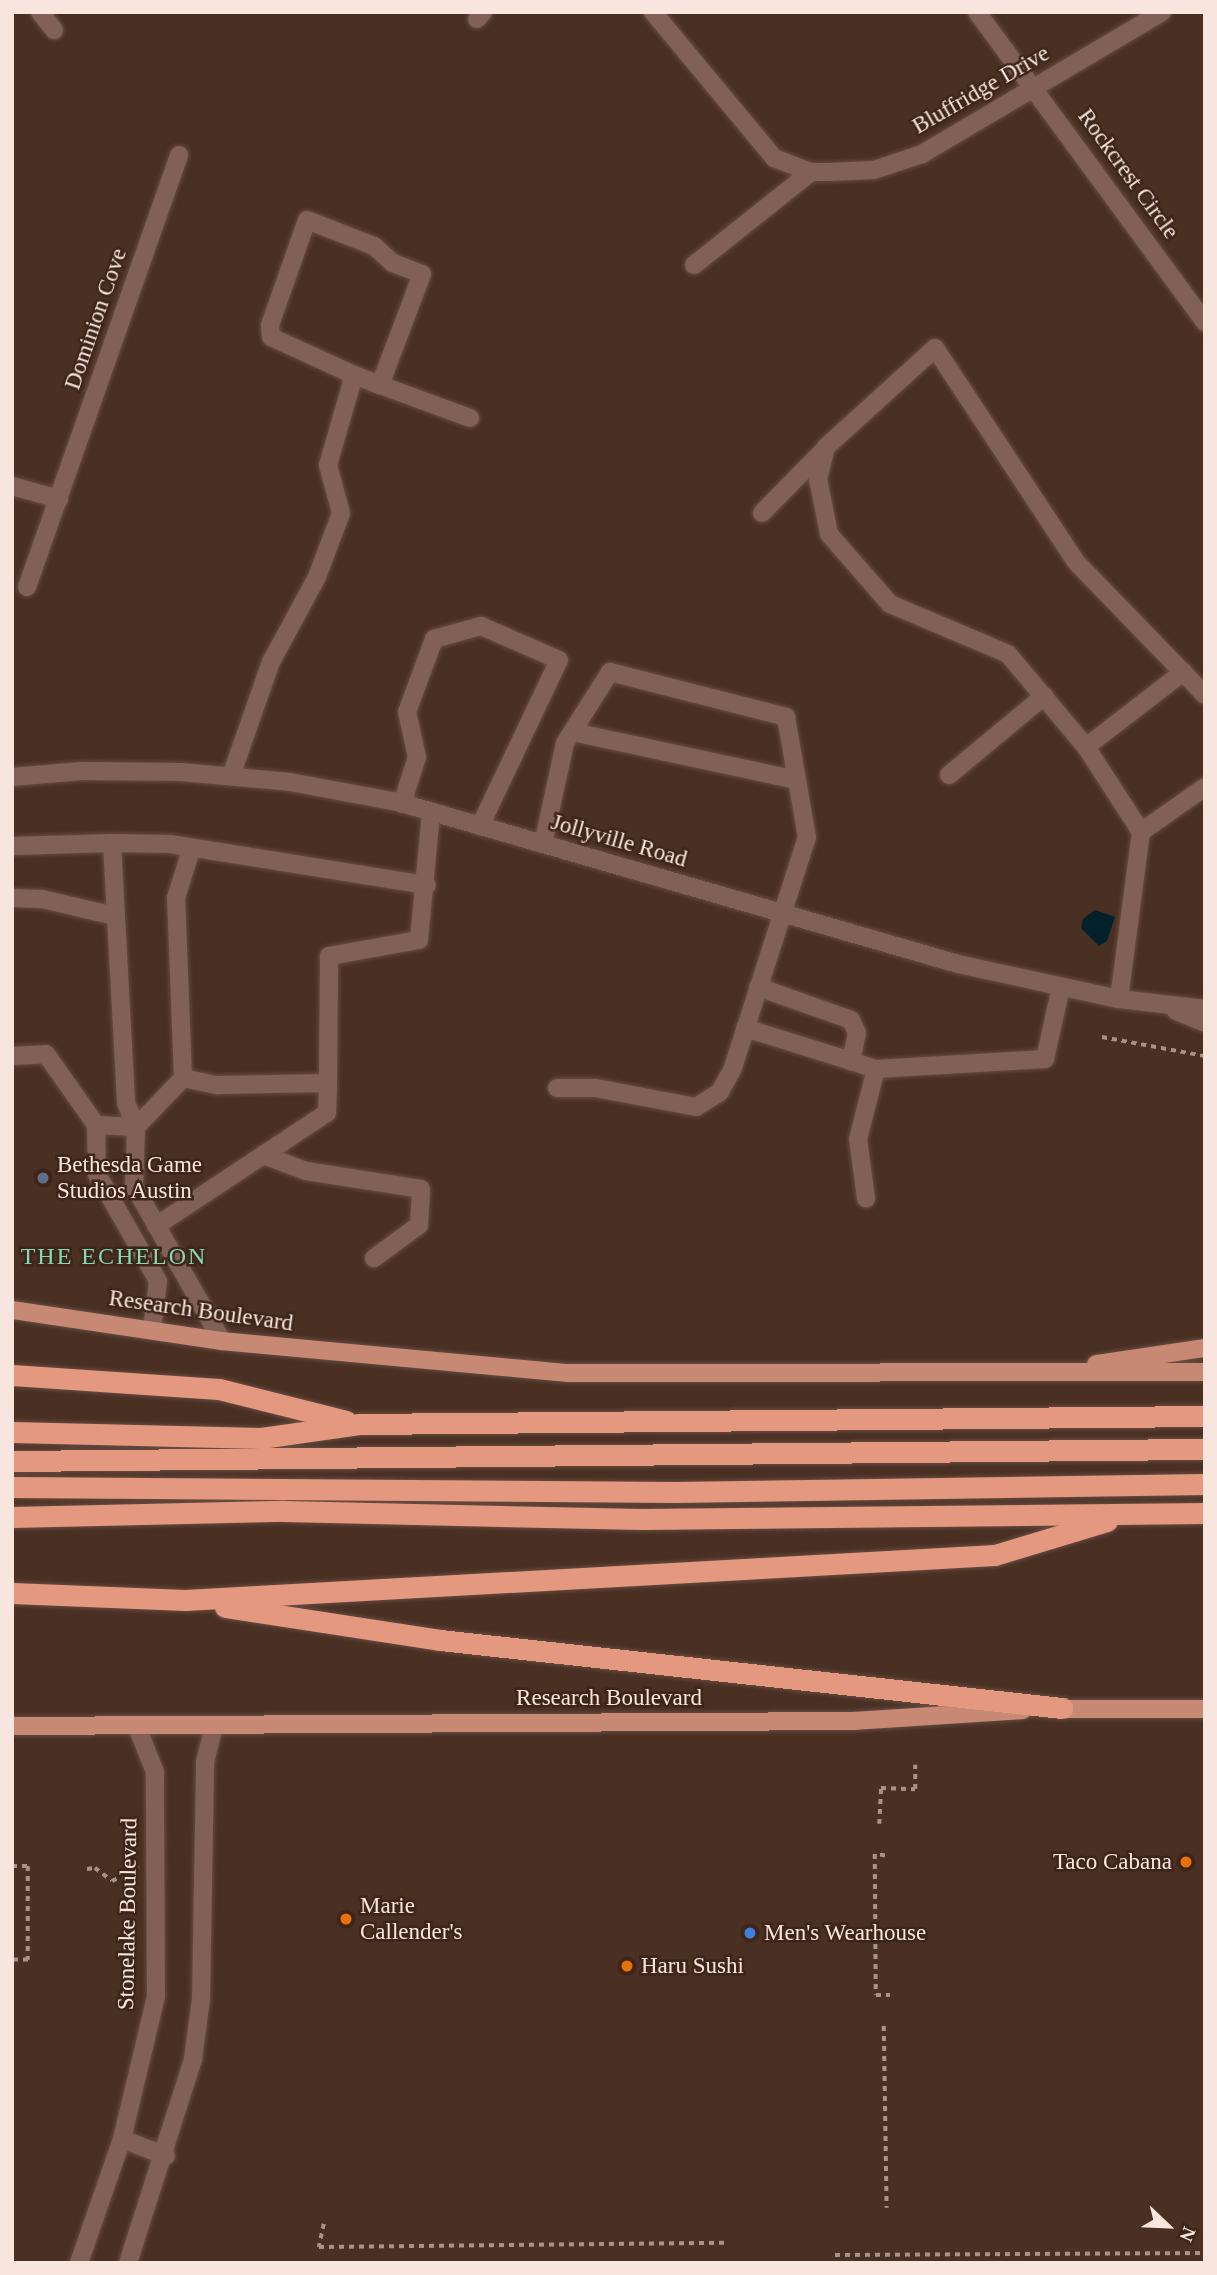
<!DOCTYPE html>
<html>
<head>
<meta charset="utf-8">
<style>
  body { margin:0 }
  #map { position:relative; width:1217px; height:2275px; overflow:hidden; background:#4a2f23; font-family:"Times New Roman",serif }
  div>[style] { position:absolute }
  [style*='--x'] { left:calc(var(--x)*1px); top:calc(var(--y)*1px); width:calc(var(--w)*1px); rotate:calc(var(--a)*1deg) }
  .water>* { inset:0; background:#02212a }
  .path>* { height:3.5px; margin-top:-1.75px; transform-origin:0; background:repeating-linear-gradient(90deg,#a99389 0 5px,transparent 0 10px) }
  .roads { filter:drop-shadow(0 0 2px #664c41) drop-shadow(0 0 2px #664c41) }
  .minor>* { height:18px; margin:-9px; padding:0 9px; transform-origin:9px; border-radius:9px; background:#816157 }
  .major>* { height:18px; margin:-9px; padding:0 9px; transform-origin:9px; border-radius:9px; background:#c88974 }
  .highway>* { height:21px; margin:-10.5px; padding:0 10.5px; transform-origin:10.5px; border-radius:10.5px; background:#e4987f }
  .dots>* { width:19px; height:19px; translate:-50% -50%; box-sizing:border-box; border:4px solid #3f2519; border-radius:50% }
  span { translate:-50% -50%; white-space:nowrap; text-align:center; line-height:1.15; -webkit-text-stroke:5px #3f2519; paint-order:stroke }
  .street-label { font-size:23px; color:#f8e6de }
  .poi-label { font-size:23px; color:#f8e6de }
  .left { translate:0 -50%; text-align:left }
  .right { translate:-100% -50%; text-align:right }
  .neighbourhood-label { font-size:24px; color:#81d9b5; letter-spacing:2px }
  .frame { position:absolute; inset:0; border:14px solid #f8e6de; pointer-events:none }
  .north { position:absolute; left:1133px; top:2191px; width:70px; height:70px; -webkit-text-stroke:5px #3f2519; paint-order:stroke; rotate:113deg; font-size:19px; font-weight:700; line-height:28px; text-align:center; color:#f8e6de }
  .north::after { content:''; display:block; margin:auto; width:24px; height:32px; background:#f8e6de; clip-path:polygon(50% 0,100% 100%,50% 72%,0 100%) }
</style>
</head>
<body>
<div id="map">
  <div class="water">
    <div style="clip-path:polygon(1095px 910px,1115px 917px,1107px 941px,1099px 946px,1081px 928px,1083px 919px)"></div>
  </div>
  <div class="path">
    <div style="--x:1102;--y:1037;--w:105;--a:10.5"></div>
    <div style="--x:879;--y:1824;--w:36;--a:-87"></div>
    <div style="--x:881;--y:1788;--w:34;--a:2"></div>
    <div style="--x:915;--y:1789;--w:24;--a:-90"></div>
    <div style="--x:885;--y:1856;--w:10;--a:-169"></div>
    <div style="--x:875;--y:1854;--w:141;--a:89.6"></div>
    <div style="--x:876;--y:1995;--w:14;--a:0"></div>
    <div style="--x:12;--y:1866;--w:16;--a:0"></div>
    <div style="--x:28;--y:1866;--w:94;--a:90"></div>
    <div style="--x:28;--y:1960;--w:16;--a:180"></div>
    <div style="--x:87;--y:1869;--w:8;--a:-7"></div>
    <div style="--x:95;--y:1868;--w:21;--a:37"></div>
    <div style="--x:112;--y:1881;--w:30;--a:-26"></div>
    <div style="--x:884;--y:2026;--w:182;--a:89.1"></div>
    <div style="--x:324;--y:2224;--w:24;--a:102"></div>
    <div style="--x:319;--y:2247;--w:405;--a:-0.6"></div>
    <div style="--x:835;--y:2255;--w:370;--a:-0.3"></div>
  </div>
  <div class="roads">
    <div class="minor">
      <div style="--x:40;--y:12;--w:23;--a:52"></div>
      <div style="--x:653;--y:12;--w:190;--a:50.3"></div>
      <div style="--x:774;--y:158;--w:40;--a:21"></div>
      <div style="--x:811;--y:172;--w:18;--a:0"></div>
      <div style="--x:829;--y:172;--w:45;--a:-2.5"></div>
      <div style="--x:874;--y:170;--w:51;--a:-18.4"></div>
      <div style="--x:922;--y:154;--w:279;--a:-30.6"></div>
      <div style="--x:977;--y:12;--w:385;--a:53.7"></div>
      <div style="--x:477;--y:19;--w:9;--a:-49"></div>
      <div style="--x:694;--y:265;--w:149;--a:-38.5"></div>
      <div style="--x:380;--y:385;--w:96;--a:20.1"></div>
      <div style="--x:12;--y:486;--w:49;--a:15.5"></div>
      <div style="--x:762;--y:513;--w:88;--a:-45.5"></div>
      <div style="--x:27;--y:587;--w:458;--a:-70.6"></div>
      <div style="--x:573;--y:732;--w:229;--a:12.1"></div>
      <div style="--x:1086;--y:747;--w:123;--a:-37.7"></div>
      <div style="--x:949;--y:775;--w:124;--a:-39.7"></div>
      <div style="--x:231;--y:776;--w:121;--a:-70.7"></div>
      <div style="--x:271;--y:662;--w:97;--a:-61.6"></div>
      <div style="--x:317;--y:577;--w:68;--a:-69.4"></div>
      <div style="--x:341;--y:513;--w:50;--a:-105.2"></div>
      <div style="--x:328;--y:465;--w:94;--a:-73.9"></div>
      <div style="--x:354;--y:375;--w:91;--a:-155.4"></div>
      <div style="--x:271;--y:337;--w:12;--a:-95"></div>
      <div style="--x:270;--y:325;--w:111;--a:-70.6"></div>
      <div style="--x:307;--y:220;--w:72;--a:21.2"></div>
      <div style="--x:374;--y:246;--w:25;--a:42"></div>
      <div style="--x:393;--y:263;--w:31;--a:21"></div>
      <div style="--x:422;--y:274;--w:119;--a:110.7"></div>
      <div style="--x:380;--y:385;--w:28;--a:-159"></div>
      <div style="--x:12;--y:777;--w:70;--a:-4.9"></div>
      <div style="--x:82;--y:771;--w:99;--a:0.6"></div>
      <div style="--x:181;--y:772;--w:109;--a:5.2"></div>
      <div style="--x:290;--y:782;--w:110;--a:10.5"></div>
      <div style="--x:398;--y:802;--w:583;--a:16.13"></div>
      <div style="--x:958;--y:964;--w:165;--a:12.3"></div>
      <div style="--x:1119;--y:999;--w:87;--a:6.6"></div>
      <div style="--x:402;--y:804;--w:49;--a:-72.3"></div>
      <div style="--x:417;--y:757;--w:46;--a:-102.5"></div>
      <div style="--x:407;--y:712;--w:78;--a:-69.7"></div>
      <div style="--x:434;--y:639;--w:49;--a:-15.5"></div>
      <div style="--x:481;--y:626;--w:85;--a:23.6"></div>
      <div style="--x:559;--y:660;--w:184;--a:115.4"></div>
      <div style="--x:1141;--y:832;--w:78;--a:-35.1"></div>
      <div style="--x:112;--y:843;--w:58;--a:1"></div>
      <div style="--x:170;--y:844;--w:260;--a:9.1"></div>
      <div style="--x:543;--y:844;--w:103;--a:-77.7"></div>
      <div style="--x:565;--y:743;--w:84;--a:-57.6"></div>
      <div style="--x:610;--y:672;--w:182;--a:14.3"></div>
      <div style="--x:786;--y:717;--w:122;--a:80.1"></div>
      <div style="--x:807;--y:837;--w:245;--a:107.8"></div>
      <div style="--x:732;--y:1070;--w:25;--a:119"></div>
      <div style="--x:720;--y:1092;--w:28;--a:148"></div>
      <div style="--x:696;--y:1107;--w:103;--a:-169.3"></div>
      <div style="--x:595;--y:1088;--w:38;--a:180"></div>
      <div style="--x:12;--y:846;--w:100;--a:-1.7"></div>
      <div style="--x:112;--y:843;--w:260;--a:86.9"></div>
      <div style="--x:126;--y:1103;--w:26;--a:67"></div>
      <div style="--x:136;--y:1127;--w:59;--a:91.9"></div>
      <div style="--x:134;--y:1186;--w:178;--a:60.4"></div>
      <div style="--x:12;--y:898;--w:30;--a:2"></div>
      <div style="--x:42;--y:899;--w:75;--a:13.1"></div>
      <div style="--x:758;--y:987;--w:99;--a:19.5"></div>
      <div style="--x:851;--y:1020;--w:14;--a:65"></div>
      <div style="--x:857;--y:1033;--w:29;--a:102"></div>
      <div style="--x:851;--y:1061;--w:26;--a:18"></div>
      <div style="--x:876;--y:1069;--w:72;--a:104.4"></div>
      <div style="--x:858;--y:1139;--w:60;--a:82.3"></div>
      <div style="--x:1119;--y:999;--w:168;--a:-82.5"></div>
      <div style="--x:1141;--y:832;--w:101;--a:-122.9"></div>
      <div style="--x:1086;--y:747;--w:121;--a:-130"></div>
      <div style="--x:1008;--y:654;--w:128;--a:-157"></div>
      <div style="--x:890;--y:604;--w:93;--a:-131.1"></div>
      <div style="--x:829;--y:534;--w:56;--a:-101.3"></div>
      <div style="--x:818;--y:479;--w:33;--a:-76"></div>
      <div style="--x:826;--y:447;--w:147;--a:-42.2"></div>
      <div style="--x:935;--y:348;--w:256;--a:56.6"></div>
      <div style="--x:1076;--y:562;--w:185;--a:45.9"></div>
      <div style="--x:1176;--y:1011;--w:31;--a:22"></div>
      <div style="--x:745;--y:1028;--w:111;--a:17.3"></div>
      <div style="--x:12;--y:1056;--w:34;--a:-3"></div>
      <div style="--x:46;--y:1054;--w:87;--a:54.8"></div>
      <div style="--x:96;--y:1125;--w:49;--a:88.8"></div>
      <div style="--x:97;--y:1174;--w:123;--a:60.3"></div>
      <div style="--x:158;--y:1281;--w:49;--a:97"></div>
      <div style="--x:876;--y:1069;--w:169;--a:-3.4"></div>
      <div style="--x:1045;--y:1059;--w:74;--a:-77.5"></div>
      <div style="--x:183;--y:1078;--w:35;--a:12"></div>
      <div style="--x:217;--y:1085;--w:111;--a:-1"></div>
      <div style="--x:328;--y:1083;--w:127;--a:-89.5"></div>
      <div style="--x:329;--y:956;--w:91;--a:-10.1"></div>
      <div style="--x:419;--y:940;--w:129;--a:-84.6"></div>
      <div style="--x:96;--y:1125;--w:40;--a:2.9"></div>
      <div style="--x:136;--y:1127;--w:68;--a:-46.2"></div>
      <div style="--x:183;--y:1078;--w:180;--a:-92.2"></div>
      <div style="--x:176;--y:898;--w:53;--a:-72.6"></div>
      <div style="--x:266;--y:1156;--w:43;--a:20.6"></div>
      <div style="--x:306;--y:1171;--w:116;--a:8.9"></div>
      <div style="--x:421;--y:1189;--w:36;--a:93"></div>
      <div style="--x:419;--y:1225;--w:56;--a:143.7"></div>
      <div style="--x:156;--y:1226;--w:205;--a:-33.5"></div>
      <div style="--x:327;--y:1113;--w:30;--a:-88"></div>
      <div style="--x:122;--y:2139;--w:47;--a:21.1"></div>
      <div style="--x:79;--y:2263;--w:131;--a:-70.9"></div>
      <div style="--x:122;--y:2139;--w:147;--a:-76.6"></div>
      <div style="--x:156;--y:1996;--w:224;--a:-90.3"></div>
      <div style="--x:155;--y:1772;--w:48;--a:-111.8"></div>
      <div style="--x:128;--y:2263;--w:214;--a:-72.3"></div>
      <div style="--x:193;--y:2059;--w:61;--a:-82.4"></div>
      <div style="--x:201;--y:1999;--w:237;--a:-89"></div>
      <div style="--x:205;--y:1762;--w:36;--a:-76"></div>
    </div>
    <div class="major">
      <div style="--x:12;--y:1310;--w:212;--a:8.4"></div>
      <div style="--x:222;--y:1341;--w:347;--a:5.3"></div>
      <div style="--x:568;--y:1373;--w:637;--a:-0.09"></div>
      <div style="--x:1096;--y:1364;--w:110;--a:-8.4"></div>
      <div style="--x:1051;--y:1709;--w:154;--a:0"></div>
      <div style="--x:12;--y:1726;--w:842;--a:-0.34"></div>
      <div style="--x:854;--y:1721;--w:169;--a:-3.7"></div>
    </div>
    <div class="highway">
      <div style="--x:12;--y:1375;--w:207;--a:3.9"></div>
      <div style="--x:219;--y:1389;--w:131;--a:14.1"></div>
      <div style="--x:12;--y:1432;--w:249;--a:1.4"></div>
      <div style="--x:261;--y:1438;--w:99;--a:-8.1"></div>
      <div style="--x:359;--y:1424;--w:846;--a:-0.54"></div>
      <div style="--x:12;--y:1461;--w:1193;--a:-0.58"></div>
      <div style="--x:12;--y:1487;--w:663;--a:0.43"></div>
      <div style="--x:675;--y:1492;--w:530;--a:-0.86"></div>
      <div style="--x:12;--y:1517;--w:272;--a:-1.3"></div>
      <div style="--x:284;--y:1511;--w:358;--a:1.3"></div>
      <div style="--x:642;--y:1519;--w:563;--a:-0.61"></div>
      <div style="--x:12;--y:1593;--w:173;--a:2.3"></div>
      <div style="--x:185;--y:1600;--w:811;--a:-3.18"></div>
      <div style="--x:995;--y:1555;--w:117;--a:-16.9"></div>
      <div style="--x:225;--y:1607;--w:218;--a:8.7"></div>
      <div style="--x:440;--y:1640;--w:626;--a:6.24"></div>
    </div>
  </div>
  <div class="dots">
    <div style="left:43px;top:1178px;background:#5c6f8a"></div>
    <div style="left:1186px;top:1862px;background:#e8710a"></div>
    <div style="left:346px;top:1919px;background:#e8710a"></div>
    <div style="left:750px;top:1933px;background:#3f7fe0"></div>
    <div style="left:627px;top:1966px;background:#e8710a"></div>
  </div>
  <div class="street-label">
    <span style="left:981px;top:90px;rotate:-30deg">Bluffridge Drive</span>
    <span style="left:1128px;top:174px;rotate:54deg">Rockcrest Circle</span>
    <span style="left:96px;top:319px;rotate:-71deg">Dominion Cove</span>
    <span style="left:619px;top:841px;rotate:16deg">Jollyville Road</span>
    <span style="left:201px;top:1311px;rotate:8deg">Research Boulevard</span>
    <span style="left:609px;top:1698px">Research Boulevard</span>
    <span style="left:128px;top:1914px;rotate:-89deg">Stonelake Boulevard</span>
  </div>
  <div class="poi-label">
    <span class="left" style="left:57px;top:1178px">Bethesda Game<br>Studios Austin</span>
    <span class="right" style="left:1172px;top:1862px">Taco Cabana</span>
    <span class="left" style="left:360px;top:1919px">Marie<br>Callender's</span>
    <span class="left" style="left:764px;top:1933px">Men's Wearhouse</span>
    <span class="left" style="left:641px;top:1966px">Haru Sushi</span>
  </div>
  <div class="neighbourhood-label">
    <span style="left:114px;top:1257px">THE ECHELON</span>
  </div>
  <div class="frame"></div>
  <div class="north">N</div>
</div>
</body>
</html>
